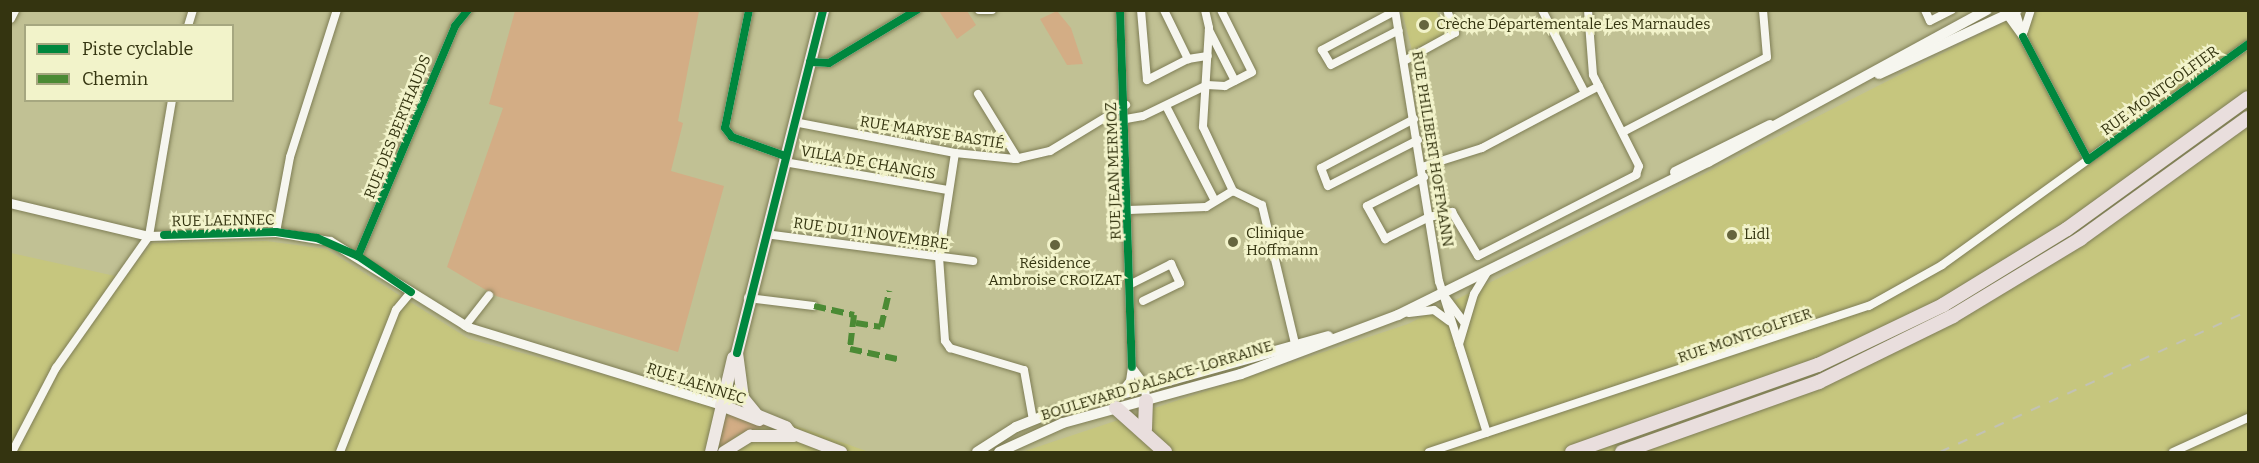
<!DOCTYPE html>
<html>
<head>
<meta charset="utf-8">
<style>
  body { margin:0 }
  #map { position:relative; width:2259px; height:463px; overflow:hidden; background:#c1c194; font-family:Bitter,serif }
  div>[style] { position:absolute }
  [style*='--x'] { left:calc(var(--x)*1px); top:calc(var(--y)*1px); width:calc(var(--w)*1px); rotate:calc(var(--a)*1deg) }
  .built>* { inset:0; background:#c6c67e }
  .green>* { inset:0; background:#d3ad85 }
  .roads { filter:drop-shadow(0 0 2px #7e7d55) drop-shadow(0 0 2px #7e7d55) }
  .minor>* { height:8px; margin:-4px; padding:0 4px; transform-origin:4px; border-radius:4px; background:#f6f6ef }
  .tertiary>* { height:9px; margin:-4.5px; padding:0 4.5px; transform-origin:4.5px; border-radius:4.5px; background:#f6f6ef }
  .secondary>* { height:10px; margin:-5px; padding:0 5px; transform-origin:5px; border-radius:5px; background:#f6f6ef }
  .primary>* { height:12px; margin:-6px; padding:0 6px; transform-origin:6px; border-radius:6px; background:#eee8e4 }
  .motorway>* { height:14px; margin:-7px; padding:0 7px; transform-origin:7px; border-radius:7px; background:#e9dedd }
  .rail>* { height:2px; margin-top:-1px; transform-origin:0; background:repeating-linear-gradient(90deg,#c2c2b4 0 10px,transparent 0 20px) }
  .quiet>* { height:6px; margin-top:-3px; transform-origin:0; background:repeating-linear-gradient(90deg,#4b8a34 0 12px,transparent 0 18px) }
  .cycleway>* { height:8px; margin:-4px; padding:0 4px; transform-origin:4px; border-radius:4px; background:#00873e }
  .dots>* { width:16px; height:16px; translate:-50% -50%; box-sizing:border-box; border:3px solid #f2f3ca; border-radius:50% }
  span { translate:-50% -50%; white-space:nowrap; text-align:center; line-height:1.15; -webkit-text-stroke:5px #f2f3ca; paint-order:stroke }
  .poi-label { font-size:15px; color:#343410 }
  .left { translate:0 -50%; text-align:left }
  .street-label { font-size:15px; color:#343410 }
  .frame { position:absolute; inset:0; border:12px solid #343410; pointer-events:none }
  .legend { position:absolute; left:24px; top:24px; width:210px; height:78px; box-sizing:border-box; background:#f2f3ca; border:2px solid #a6a780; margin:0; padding:8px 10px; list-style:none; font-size:18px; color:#343410 }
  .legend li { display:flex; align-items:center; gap:12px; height:30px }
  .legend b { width:30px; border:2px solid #a6a780 }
</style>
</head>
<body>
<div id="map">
  <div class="built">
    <div style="clip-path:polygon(1402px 11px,1436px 11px,1448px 34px,1412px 50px)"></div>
    <div style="clip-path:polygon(2026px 11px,2248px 11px,2248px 452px,1022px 452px,1408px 324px)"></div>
    <div style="clip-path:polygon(266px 241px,326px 249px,469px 339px,707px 402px,724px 400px,869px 452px,11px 452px,11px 253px,124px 278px,152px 243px)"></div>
  </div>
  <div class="green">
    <div style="clip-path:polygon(515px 11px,699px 11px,678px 121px,683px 123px,671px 171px,724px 186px,678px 352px,496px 296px,447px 267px,503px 108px,489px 104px)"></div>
    <div style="clip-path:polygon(939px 11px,967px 11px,976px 25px,957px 39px)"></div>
    <div style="clip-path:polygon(1057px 11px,1071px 28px,1083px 64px,1067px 65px,1040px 19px)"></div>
    <div style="clip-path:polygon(726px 409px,767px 426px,739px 434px,717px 452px)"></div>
  </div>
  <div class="roads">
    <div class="minor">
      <div style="--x:749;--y:10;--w:120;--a:101.5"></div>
      <div style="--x:725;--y:128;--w:11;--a:52"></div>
      <div style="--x:732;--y:137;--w:56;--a:19.7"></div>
      <div style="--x:979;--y:10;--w:13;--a:0"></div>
      <div style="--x:1120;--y:10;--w:357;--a:88.1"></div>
      <div style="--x:1132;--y:367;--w:14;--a:98"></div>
      <div style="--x:1130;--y:381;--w:14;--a:129"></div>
      <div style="--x:1141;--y:10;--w:70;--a:85.1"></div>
      <div style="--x:1147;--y:80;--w:46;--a:-27.1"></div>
      <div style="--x:1188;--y:59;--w:20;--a:-9"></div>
      <div style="--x:1164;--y:10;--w:55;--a:63.9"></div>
      <div style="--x:1205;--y:10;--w:18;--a:77"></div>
      <div style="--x:1209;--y:28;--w:99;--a:93.5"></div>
      <div style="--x:1203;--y:127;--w:71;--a:64.9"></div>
      <div style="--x:1395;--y:10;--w:275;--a:80.8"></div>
      <div style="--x:1439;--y:281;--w:159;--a:72.5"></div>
      <div style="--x:1542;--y:10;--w:93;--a:62.6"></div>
      <div style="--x:1925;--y:10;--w:12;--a:66"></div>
      <div style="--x:1930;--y:21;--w:25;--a:-27"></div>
      <div style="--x:2015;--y:10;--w:28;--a:73"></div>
      <div style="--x:2023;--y:37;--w:139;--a:62.1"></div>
      <div style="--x:1395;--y:11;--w:83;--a:151.9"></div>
      <div style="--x:1322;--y:50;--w:17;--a:59"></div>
      <div style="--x:1331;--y:65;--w:76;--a:-27.2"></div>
      <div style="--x:2005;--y:12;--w:31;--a:54"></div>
      <div style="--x:188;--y:26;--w:17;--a:-73"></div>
      <div style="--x:1209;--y:30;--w:57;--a:63"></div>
      <div style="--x:2024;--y:31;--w:22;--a:-72"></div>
      <div style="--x:1404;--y:61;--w:58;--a:-28.8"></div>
      <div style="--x:1455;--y:33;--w:24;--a:-109"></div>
      <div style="--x:810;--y:62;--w:19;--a:3"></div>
      <div style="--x:829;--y:63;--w:103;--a:-31.1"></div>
      <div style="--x:1207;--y:85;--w:18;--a:3"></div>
      <div style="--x:1225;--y:86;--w:30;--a:-27"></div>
      <div style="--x:1252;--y:72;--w:69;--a:-116.6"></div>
      <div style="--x:978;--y:94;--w:76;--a:58.4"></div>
      <div style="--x:1166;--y:106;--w:105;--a:62.7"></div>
      <div style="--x:1126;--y:119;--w:17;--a:-10"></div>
      <div style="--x:1143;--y:116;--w:71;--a:-25.8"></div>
      <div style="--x:1414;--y:119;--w:105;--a:152.2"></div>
      <div style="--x:1321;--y:168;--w:19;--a:69"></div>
      <div style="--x:1328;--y:186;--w:101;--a:-27.1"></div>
      <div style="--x:794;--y:122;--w:164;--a:10.9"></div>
      <div style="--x:955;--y:153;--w:60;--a:5.7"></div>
      <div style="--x:1015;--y:159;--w:36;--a:-13"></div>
      <div style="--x:1050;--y:151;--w:89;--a:-31.2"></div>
      <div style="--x:1623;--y:132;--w:162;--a:-27.5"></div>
      <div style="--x:1767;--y:57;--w:47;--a:-94.9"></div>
      <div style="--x:955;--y:153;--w:105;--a:98.7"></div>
      <div style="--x:939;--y:257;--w:84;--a:85.9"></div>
      <div style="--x:945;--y:341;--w:9;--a:54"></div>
      <div style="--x:950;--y:348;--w:77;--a:16.6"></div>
      <div style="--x:1024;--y:370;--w:51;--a:79.8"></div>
      <div style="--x:784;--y:162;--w:166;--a:9.7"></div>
      <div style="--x:1422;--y:167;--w:63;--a:-17.6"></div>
      <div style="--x:1482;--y:148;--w:132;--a:-27.9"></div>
      <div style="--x:1424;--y:177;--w:64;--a:153"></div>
      <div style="--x:1367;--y:206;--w:38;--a:61"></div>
      <div style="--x:1385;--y:239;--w:49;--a:-26.6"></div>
      <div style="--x:1429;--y:217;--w:24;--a:-12"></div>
      <div style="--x:1452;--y:212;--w:51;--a:59.4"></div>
      <div style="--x:1478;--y:256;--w:178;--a:-27.1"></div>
      <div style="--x:1636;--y:175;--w:9;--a:-72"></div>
      <div style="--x:1639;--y:166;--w:102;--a:-116.8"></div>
      <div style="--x:1593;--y:75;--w:65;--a:-94.4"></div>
      <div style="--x:1129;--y:210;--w:77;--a:-2.2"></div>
      <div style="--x:1206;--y:207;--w:31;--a:-31"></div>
      <div style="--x:1233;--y:191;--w:32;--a:26"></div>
      <div style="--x:1262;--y:205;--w:142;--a:76.6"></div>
      <div style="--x:276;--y:232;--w:76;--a:-79.4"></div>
      <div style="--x:290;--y:157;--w:154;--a:-72.3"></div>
      <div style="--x:765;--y:234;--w:210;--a:7.4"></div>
      <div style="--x:358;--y:256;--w:250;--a:-67.1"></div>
      <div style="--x:455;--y:26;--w:21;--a:-51"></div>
      <div style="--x:1131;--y:284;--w:45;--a:-26.6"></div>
      <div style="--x:1171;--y:264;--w:21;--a:65"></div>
      <div style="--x:1180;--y:283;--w:41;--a:154.1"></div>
      <div style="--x:1442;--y:293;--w:36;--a:53"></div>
      <div style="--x:748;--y:298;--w:66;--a:6.9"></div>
      <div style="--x:1409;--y:313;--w:25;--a:-7"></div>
      <div style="--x:1434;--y:310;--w:19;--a:36"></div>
      <div style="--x:465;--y:326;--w:39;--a:-52"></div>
      <div style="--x:1459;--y:344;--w:52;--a:-73.3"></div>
      <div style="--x:1474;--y:294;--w:27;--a:-59"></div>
      <div style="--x:1133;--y:369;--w:20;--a:53"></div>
      <div style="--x:1145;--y:385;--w:16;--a:86"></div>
      <div style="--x:12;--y:452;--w:95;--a:-62.4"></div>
      <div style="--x:56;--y:368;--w:161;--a:-54.8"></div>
      <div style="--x:149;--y:236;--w:138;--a:-80.4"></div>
      <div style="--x:340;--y:452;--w:153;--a:-68.5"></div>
      <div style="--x:396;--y:310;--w:23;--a:-50"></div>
      <div style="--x:1429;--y:452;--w:464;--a:-18.4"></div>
      <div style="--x:1869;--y:306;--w:84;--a:-29.3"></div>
      <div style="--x:1942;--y:265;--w:377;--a:-35.8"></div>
      <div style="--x:2173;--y:452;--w:82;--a:-24.4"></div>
    </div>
    <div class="tertiary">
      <div style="--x:10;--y:18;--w:9;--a:-63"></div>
      <div style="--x:10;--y:203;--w:143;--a:13.4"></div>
      <div style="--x:149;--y:236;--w:127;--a:-1.8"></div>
      <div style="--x:276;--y:232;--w:55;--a:9.5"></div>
      <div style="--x:330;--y:241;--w:163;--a:31.9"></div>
      <div style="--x:468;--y:327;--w:265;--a:17.1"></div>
    </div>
    <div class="secondary">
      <div style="--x:1879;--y:74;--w:152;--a:-24.9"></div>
      <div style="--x:1675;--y:172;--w:106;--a:-26.3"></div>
      <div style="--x:977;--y:452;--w:46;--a:-32.7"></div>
      <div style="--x:1016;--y:427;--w:32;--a:-22"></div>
      <div style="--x:1046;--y:415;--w:293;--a:-15.6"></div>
      <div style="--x:999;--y:452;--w:70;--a:-24.4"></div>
      <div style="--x:1063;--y:423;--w:185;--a:-15.4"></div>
      <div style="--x:1241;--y:374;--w:168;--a:-20.6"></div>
      <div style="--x:1398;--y:315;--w:346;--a:-26.3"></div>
      <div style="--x:1708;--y:162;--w:318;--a:-28.6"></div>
    </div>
    <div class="primary">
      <div style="--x:721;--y:405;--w:41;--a:21.5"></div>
      <div style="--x:786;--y:431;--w:59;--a:20.9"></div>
      <div style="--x:793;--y:436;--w:11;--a:-128"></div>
      <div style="--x:786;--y:427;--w:31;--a:-158"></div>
      <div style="--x:757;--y:415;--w:22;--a:-129"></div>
      <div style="--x:743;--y:398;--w:45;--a:-97.6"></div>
      <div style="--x:737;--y:353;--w:354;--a:-75.9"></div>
      <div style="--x:711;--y:452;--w:97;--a:-76.8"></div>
      <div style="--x:724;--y:452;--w:31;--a:-32"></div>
      <div style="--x:750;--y:436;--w:43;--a:0"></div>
    </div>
    <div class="motorway">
      <div style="--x:1116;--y:408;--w:66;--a:41.9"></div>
      <div style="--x:1145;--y:429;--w:28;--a:-88"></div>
      <div style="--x:1572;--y:452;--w:261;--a:-19.5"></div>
      <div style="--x:1818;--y:365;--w:139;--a:-25.6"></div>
      <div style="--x:1943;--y:305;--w:145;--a:-31.5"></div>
      <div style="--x:2067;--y:229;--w:223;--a:-35.9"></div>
      <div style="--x:1622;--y:452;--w:209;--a:-19.6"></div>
      <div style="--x:1819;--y:382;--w:149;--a:-26.2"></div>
      <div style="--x:1953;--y:316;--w:149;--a:-31.2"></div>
      <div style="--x:2080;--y:239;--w:207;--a:-35.8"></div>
    </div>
  </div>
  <div class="rail">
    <div style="--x:1940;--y:452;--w:339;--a:-24.6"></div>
  </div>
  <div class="quiet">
    <div style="--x:814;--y:306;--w:41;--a:12.7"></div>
    <div style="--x:854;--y:315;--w:34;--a:97"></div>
    <div style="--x:850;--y:349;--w:48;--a:12"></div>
    <div style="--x:856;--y:323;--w:25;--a:9"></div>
    <div style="--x:881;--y:327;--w:37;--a:-77"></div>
  </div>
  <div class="cycleway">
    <div style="--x:749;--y:10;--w:120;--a:101.5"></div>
    <div style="--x:725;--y:128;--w:11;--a:52"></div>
    <div style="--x:732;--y:137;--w:56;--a:19.7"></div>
    <div style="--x:1120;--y:10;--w:357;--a:88.1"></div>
    <div style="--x:2023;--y:37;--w:139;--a:62.1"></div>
    <div style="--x:2088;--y:160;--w:198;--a:-35.9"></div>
    <div style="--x:810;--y:62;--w:19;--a:3"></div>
    <div style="--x:829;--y:63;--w:103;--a:-31.1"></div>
    <div style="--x:164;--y:235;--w:112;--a:-1.5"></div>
    <div style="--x:276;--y:232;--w:41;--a:8.3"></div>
    <div style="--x:317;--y:238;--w:45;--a:23.7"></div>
    <div style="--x:358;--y:256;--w:64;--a:34.2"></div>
    <div style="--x:358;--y:256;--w:250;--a:-67.1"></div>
    <div style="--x:455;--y:26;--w:21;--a:-51"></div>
    <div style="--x:737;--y:353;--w:354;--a:-75.9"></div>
  </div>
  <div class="dots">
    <div style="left:1424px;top:25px;background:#65653e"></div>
    <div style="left:1732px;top:235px;background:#65653e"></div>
    <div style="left:1233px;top:242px;background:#65653e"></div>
    <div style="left:1055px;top:245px;background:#65653e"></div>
  </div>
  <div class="poi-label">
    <span class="left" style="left:1436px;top:25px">Crèche Départementale Les Marnaudes</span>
    <span class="left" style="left:1246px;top:242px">Clinique<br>Hoffmann</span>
    <span class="left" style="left:1744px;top:235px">Lidl</span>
    <span style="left:1055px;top:272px">Résidence<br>Ambroise CROIZAT</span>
  </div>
  <div class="street-label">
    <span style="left:2160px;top:91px;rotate:-36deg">RUE MONTGOLFIER</span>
    <span style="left:398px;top:127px;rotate:-68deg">RUE DES BERTHAUDS</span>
    <span style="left:932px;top:133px;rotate:9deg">RUE MARYSE BASTIÉ</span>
    <span style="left:1432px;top:149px;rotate:81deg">RUE PHILIBERT HOFFMANN</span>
    <span style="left:868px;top:163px;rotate:10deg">VILLA DE CHANGIS</span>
    <span style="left:1114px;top:171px;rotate:-92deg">RUE JEAN MERMOZ</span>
    <span style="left:223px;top:221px;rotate:-1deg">RUE LAENNEC</span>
    <span style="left:871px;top:234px;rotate:8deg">RUE DU 11 NOVEMBRE</span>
    <span style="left:1745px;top:336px;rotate:-19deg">RUE MONTGOLFIER</span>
    <span style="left:1157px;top:381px;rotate:-17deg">BOULEVARD D'ALSACE-LORRAINE</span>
    <span style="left:696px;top:384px;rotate:18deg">RUE LAENNEC</span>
  </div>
  <div class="frame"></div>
  <ul class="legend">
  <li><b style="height:8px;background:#00873e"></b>Piste cyclable</li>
  <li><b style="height:8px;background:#4b8a34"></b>Chemin</li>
  </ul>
</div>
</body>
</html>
